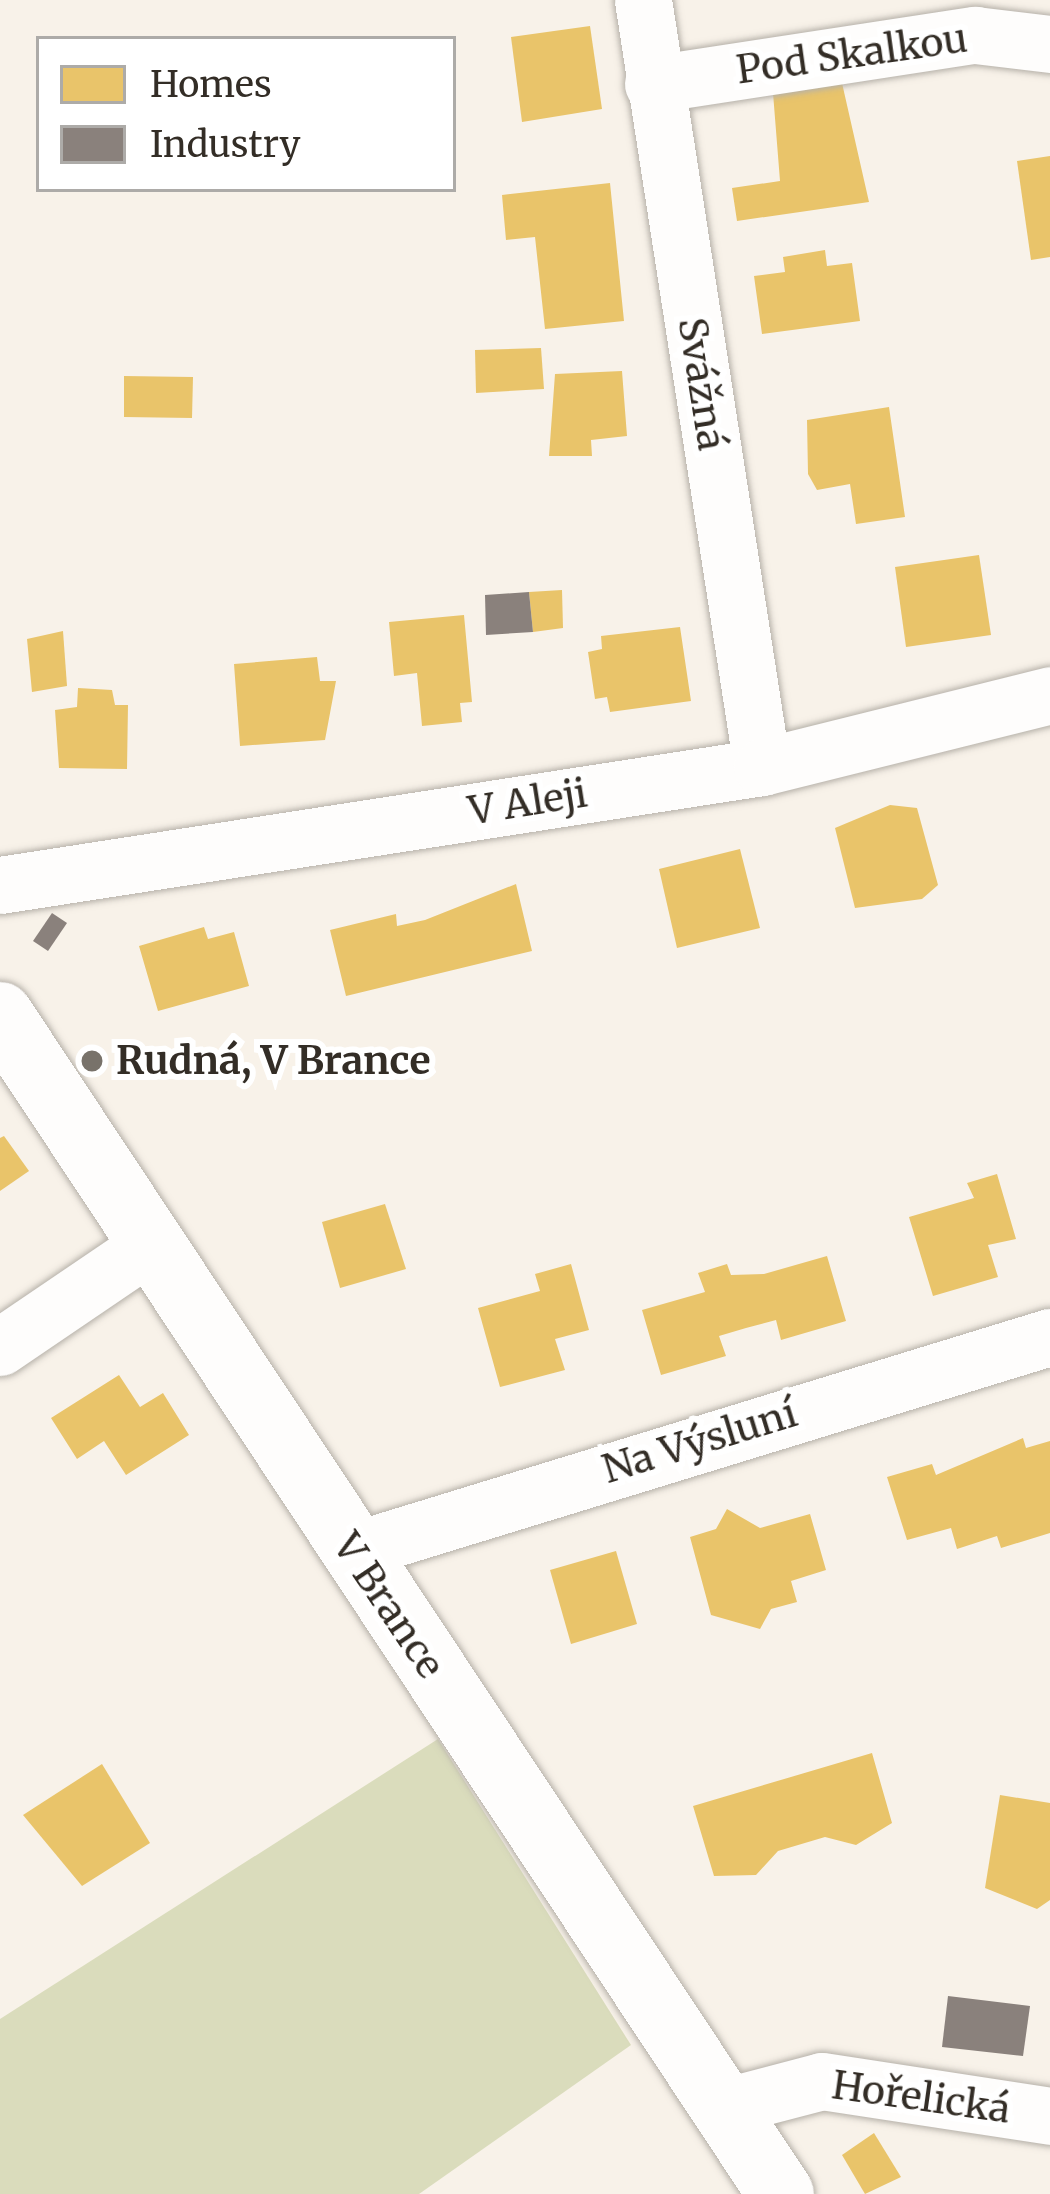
<!DOCTYPE html>
<html>
<head>
<meta charset="utf-8">
<style>
  body { margin:0 }
  #map { position:relative; width:1050px; height:2194px; overflow:hidden; background:#f8f2e9; font-family:Merriweather,serif }
  div>[style] { position:absolute }
  [style*='--x'] { left:calc(var(--x)*1px); top:calc(var(--y)*1px); width:calc(var(--w)*1px); rotate:calc(var(--a)*1deg) }
  .green>* { inset:0; background:#dadcbc }
  .homes>* { inset:0; background:#e9c46a }
  .industry>* { inset:0; background:#8a817c }
  .roads { filter:drop-shadow(0 0 3px #b6b1a9) drop-shadow(0 0 3px #b6b1a9) }
  .street>* { height:57px; margin:-28.5px; padding:0 28.5px; transform-origin:28.5px; border-radius:28.5px; background:#fefdfc }
  .secondary>* { height:66px; margin:-33px; padding:0 33px; transform-origin:33px; border-radius:33px; background:#fefdfc }
  .dots>* { width:33px; height:33px; translate:-50% -50%; box-sizing:border-box; border:6px solid #fff; border-radius:50% }
  span { translate:-50% -50%; white-space:nowrap; text-align:center; line-height:1.15; -webkit-text-stroke:12px #fff; paint-order:stroke }
  .street-label { font-size:39px; color:#332d26 }
  .poi-label { font-size:39px; color:#332d26; font-weight:700 }
  .left { translate:0 -50%; text-align:left }
  .legend { position:absolute; left:36px; top:36px; width:420px; height:156px; box-sizing:border-box; background:#fff; border:3px solid #adaba8; margin:0; padding:15px 21px; list-style:none; font-size:36px; color:#332d26 }
  .legend li { display:flex; align-items:center; gap:24px; height:60px }
  .legend b { width:60px; border:3px solid #adaba8 }
</style>
</head>
<body>
<div id="map">
  <div class="green">
    <div style="clip-path:polygon(438px 1739px,631px 2045px,419px 2194px,0 2194px,0 2019px)"></div>
  </div>
  <div class="homes">
    <div style="clip-path:polygon(590px 26px,602px 109px,522px 122px,511px 37px)"></div>
    <div style="clip-path:polygon(842px 83px,869px 202px,737px 221px,732px 188px,780px 181px,773px 93px)"></div>
    <div style="clip-path:polygon(1050px 156px,1050px 257px,1031px 260px,1017px 161px)"></div>
    <div style="clip-path:polygon(610px 183px,624px 321px,545px 329px,535px 237px,506px 240px,502px 195px)"></div>
    <div style="clip-path:polygon(825px 250px,827px 266px,852px 263px,860px 321px,762px 334px,754px 276px,785px 272px,783px 257px)"></div>
    <div style="clip-path:polygon(541px 348px,544px 389px,476px 393px,475px 350px)"></div>
    <div style="clip-path:polygon(622px 371px,627px 436px,591px 440px,592px 456px,549px 456px,555px 374px)"></div>
    <div style="clip-path:polygon(124px 376px,193px 377px,192px 418px,124px 417px)"></div>
    <div style="clip-path:polygon(889px 407px,905px 517px,856px 524px,850px 484px,817px 490px,808px 474px,807px 420px)"></div>
    <div style="clip-path:polygon(979px 555px,991px 635px,906px 647px,895px 567px)"></div>
    <div style="clip-path:polygon(562px 590px,563px 628px,533px 632px,529px 592px)"></div>
    <div style="clip-path:polygon(464px 615px,472px 702px,460px 703px,462px 722px,422px 726px,417px 673px,394px 676px,389px 622px)"></div>
    <div style="clip-path:polygon(680px 627px,691px 701px,610px 712px,607px 697px,595px 699px,588px 652px,602px 649px,601px 636px)"></div>
    <div style="clip-path:polygon(63px 631px,67px 686px,32px 692px,27px 639px)"></div>
    <div style="clip-path:polygon(317px 657px,320px 681px,336px 681px,325px 740px,240px 746px,234px 664px)"></div>
    <div style="clip-path:polygon(78px 688px,112px 690px,115px 705px,128px 705px,127px 769px,59px 768px,55px 710px,77px 707px)"></div>
    <div style="clip-path:polygon(890px 805px,917px 808px,938px 885px,922px 899px,855px 908px,835px 828px)"></div>
    <div style="clip-path:polygon(740px 849px,760px 928px,677px 948px,659px 869px)"></div>
    <div style="clip-path:polygon(516px 884px,532px 951px,346px 996px,330px 930px,396px 914px,397px 926px,425px 920px)"></div>
    <div style="clip-path:polygon(204px 927px,208px 939px,234px 932px,249px 986px,158px 1011px,139px 946px)"></div>
    <div style="clip-path:polygon(4px 1136px,29px 1171px,0 1191px,0 1138px)"></div>
    <div style="clip-path:polygon(997px 1174px,1016px 1239px,988px 1245px,998px 1277px,933px 1296px,909px 1217px,974px 1198px,967px 1183px)"></div>
    <div style="clip-path:polygon(385px 1204px,406px 1269px,340px 1288px,322px 1222px)"></div>
    <div style="clip-path:polygon(827px 1256px,846px 1321px,781px 1340px,776px 1320px,746px 1328px,719px 1336px,726px 1356px,661px 1375px,642px 1310px,705px 1292px,698px 1273px,727px 1264px,731px 1275px,764px 1274px)"></div>
    <div style="clip-path:polygon(571px 1264px,589px 1330px,555px 1339px,565px 1370px,500px 1387px,478px 1308px,540px 1291px,535px 1274px)"></div>
    <div style="clip-path:polygon(119px 1375px,140px 1407px,163px 1393px,189px 1435px,126px 1475px,104px 1441px,77px 1459px,51px 1418px)"></div>
    <div style="clip-path:polygon(1023px 1438px,1026px 1448px,1050px 1441px,1050px 1533px,1001px 1548px,997px 1536px,957px 1549px,951px 1528px,907px 1540px,887px 1477px,932px 1464px,936px 1475px)"></div>
    <div style="clip-path:polygon(727px 1509px,760px 1528px,810px 1514px,826px 1570px,791px 1581px,797px 1602px,771px 1609px,760px 1629px,711px 1615px,690px 1537px,716px 1529px)"></div>
    <div style="clip-path:polygon(616px 1551px,637px 1624px,571px 1644px,550px 1570px)"></div>
    <div style="clip-path:polygon(872px 1753px,892px 1823px,856px 1845px,825px 1837px,778px 1851px,756px 1875px,714px 1876px,693px 1806px)"></div>
    <div style="clip-path:polygon(102px 1764px,150px 1843px,82px 1886px,23px 1815px)"></div>
    <div style="clip-path:polygon(1000px 1795px,1050px 1803px,1050px 1900px,1037px 1909px,985px 1888px)"></div>
    <div style="clip-path:polygon(874px 2133px,901px 2177px,865px 2194px,842px 2155px)"></div>
  </div>
  <div class="industry">
    <div style="clip-path:polygon(529px 592px,533px 632px,486px 635px,485px 595px)"></div>
    <div style="clip-path:polygon(52px 913px,67px 923px,48px 951px,33px 941px)"></div>
    <div style="clip-path:polygon(948px 1996px,1030px 2006px,1023px 2056px,942px 2047px)"></div>
  </div>
  <div class="roads">
    <div class="street">
      <div style="--x:643;--y:0;--w:776;--a:81.18"></div>
      <div style="--x:653;--y:84;--w:326;--a:-8.7"></div>
      <div style="--x:975;--y:35;--w:76;--a:6.8"></div>
      <div style="--x:0;--y:885;--w:771;--a:-8.8"></div>
      <div style="--x:762;--y:767;--w:297;--a:-14"></div>
      <div style="--x:0;--y:1347;--w:181;--a:-34.2"></div>
      <div style="--x:352;--y:1551;--w:730;--a:-17.05"></div>
      <div style="--x:723;--y:2107;--w:102;--a:-14.7"></div>
      <div style="--x:822;--y:2081;--w:231;--a:8.7"></div>
    </div>
    <div class="secondary">
      <div style="--x:0;--y:1015;--w:1414;--a:56.48"></div>
    </div>
  </div>
  <div class="dots">
    <div style="left:92px;top:1061px;background:#78726a"></div>
  </div>
  <div class="street-label">
    <span style="left:852px;top:55px;rotate:-8deg">Pod Skalkou</span>
    <span style="left:701px;top:384px;rotate:81deg">Svážná</span>
    <span style="left:528px;top:803px;rotate:-9deg">V Aleji</span>
    <span style="left:700px;top:1442px;rotate:-17deg">Na Výsluní</span>
    <span style="left:388px;top:1606px;rotate:56deg">V Brance</span>
    <span style="left:921px;top:2098px;rotate:8deg">Hořelická</span>
  </div>
  <div class="poi-label">
    <span class="left" style="left:116px;top:1061px">Rudná, V Brance</span>
  </div>
  <ul class="legend">
  <li><b style="height:33px;background:#e9c46a"></b>Homes</li>
  <li><b style="height:33px;background:#8a817c"></b>Industry</li>
  </ul>
</div>
</body>
</html>
